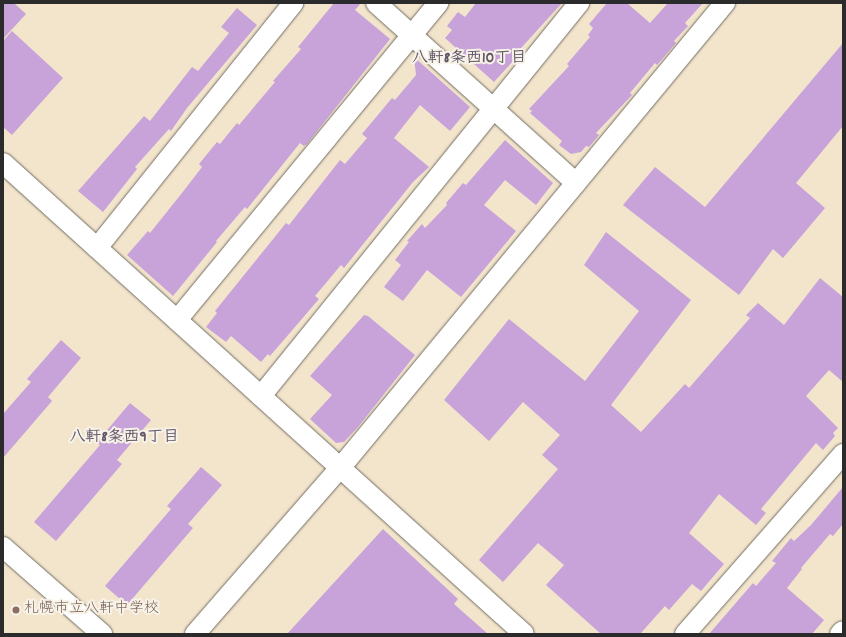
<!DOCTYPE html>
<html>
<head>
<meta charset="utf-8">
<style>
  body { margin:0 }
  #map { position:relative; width:846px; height:637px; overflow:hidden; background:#f3e5cc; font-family:Dekko,"Klee One",sans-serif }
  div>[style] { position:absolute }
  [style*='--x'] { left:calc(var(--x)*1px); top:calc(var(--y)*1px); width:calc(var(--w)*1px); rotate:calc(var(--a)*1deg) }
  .building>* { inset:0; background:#c7a3d9 }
  .roads { filter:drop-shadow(0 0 1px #716c63) drop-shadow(0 0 1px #716c63) }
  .minor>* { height:20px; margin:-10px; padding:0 10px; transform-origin:10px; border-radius:10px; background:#fff }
  .dots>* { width:11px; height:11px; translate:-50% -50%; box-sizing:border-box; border:2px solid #f7f3e8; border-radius:50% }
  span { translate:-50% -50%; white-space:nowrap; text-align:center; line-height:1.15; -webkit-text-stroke:4px #f7f3e8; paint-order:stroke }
  .education-label { font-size:15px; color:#785e54 }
  .left { translate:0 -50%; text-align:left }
  .neighbourhood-label { font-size:16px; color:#625568; font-weight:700 }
  .frame { position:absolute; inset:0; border:4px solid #2b2b2b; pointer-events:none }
</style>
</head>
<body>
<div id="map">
  <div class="building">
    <div style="clip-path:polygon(3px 3px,14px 3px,26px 14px,3px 39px)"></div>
    <div style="clip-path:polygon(334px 3px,361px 3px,355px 10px,390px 39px,307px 144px,304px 146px,300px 143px,247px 209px,245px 207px,216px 241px,217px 242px,173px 296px,127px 255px,148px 231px,150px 233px,182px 193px,202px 167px,199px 164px,217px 142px,220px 144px,237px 123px,239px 125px,275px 82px,273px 81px,301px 49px,298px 47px)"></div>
    <div style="clip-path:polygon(476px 3px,562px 3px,512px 58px,514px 60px,494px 82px,445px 38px,452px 30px,447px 26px,458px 12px,465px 17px)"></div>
    <div style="clip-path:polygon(607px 3px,627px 3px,650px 23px,668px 3px,703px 3px,685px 23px,688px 26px,674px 41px,676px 43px,657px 65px,655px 63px,630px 93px,632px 95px,596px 133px,599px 135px,589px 147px,586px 146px,581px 152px,571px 154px,559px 145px,562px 141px,530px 113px,532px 111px,529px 109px,569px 66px,567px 64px,590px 37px,588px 35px,593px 28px,589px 24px)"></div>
    <div style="clip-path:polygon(237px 8px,257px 25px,187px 108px,171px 131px,169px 129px,135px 167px,137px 169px,103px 212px,78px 191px,144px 116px,150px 121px,192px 67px,198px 71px,229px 33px,221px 27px)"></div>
    <div style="clip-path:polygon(12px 31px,63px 78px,12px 135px,3px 127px,3px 41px)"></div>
    <div style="clip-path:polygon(843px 43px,843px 126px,796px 183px,825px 208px,783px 258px,773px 249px,739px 295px,623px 205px,655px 167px,705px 207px)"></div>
    <div style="clip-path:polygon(414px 57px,470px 107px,450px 131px,420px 105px,394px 138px,429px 167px,413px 182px,344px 268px,341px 265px,315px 296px,319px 299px,270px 356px,268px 354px,261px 362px,231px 336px,226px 342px,206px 327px,217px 313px,215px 311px,286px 223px,289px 225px,340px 160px,345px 164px,367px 138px,362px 134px,392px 98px,395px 100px,416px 75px)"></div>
    <div style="clip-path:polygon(505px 140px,553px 183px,536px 205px,505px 180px,484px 205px,516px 231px,461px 297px,427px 270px,403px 301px,384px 287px,401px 265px,395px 260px,409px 242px,407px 241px,422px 224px,425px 228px,447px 205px,446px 203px,463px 183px,466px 185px)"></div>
    <div style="clip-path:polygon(606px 232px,691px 300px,611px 405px,641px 432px,685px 384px,689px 388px,750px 318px,746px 315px,758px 303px,784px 325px,820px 278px,843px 297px,843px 382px,829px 370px,806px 396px,838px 428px,833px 433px,835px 436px,823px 450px,816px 443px,761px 509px,766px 513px,756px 525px,719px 494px,689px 533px,724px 564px,701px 591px,692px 584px,669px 610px,665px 606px,640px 634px,601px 634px,546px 585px,564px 565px,538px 543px,503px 582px,479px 560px,558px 469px,542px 455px,560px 435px,523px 402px,489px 441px,444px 400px,509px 319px,585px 381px,639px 311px,584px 265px)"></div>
    <div style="clip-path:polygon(364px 315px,368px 316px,415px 355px,358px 427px,344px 442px,336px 443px,310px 419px,332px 395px,310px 376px)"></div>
    <div style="clip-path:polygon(61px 340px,81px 358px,48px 397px,52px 401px,3px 458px,3px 414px,31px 382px,27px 379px)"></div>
    <div style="clip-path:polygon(130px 403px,151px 420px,117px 460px,122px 464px,56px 541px,34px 522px,100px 445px,97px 442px)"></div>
    <div style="clip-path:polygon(201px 467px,222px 485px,188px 524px,193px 528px,127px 605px,105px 586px,171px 509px,167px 506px)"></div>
    <div style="clip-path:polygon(843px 487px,843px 524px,833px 536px,830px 534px,801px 568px,802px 569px,787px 588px,824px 620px,812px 634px,709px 634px,753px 583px,756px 586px,776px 563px,772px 561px,791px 538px,794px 541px,811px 525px)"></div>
    <div style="clip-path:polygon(383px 529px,458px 599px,454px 604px,488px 634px,287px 634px)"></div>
  </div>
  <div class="roads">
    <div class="minor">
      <div style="--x:376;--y:3;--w:269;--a:42"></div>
      <div style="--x:3;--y:163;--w:702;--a:42.11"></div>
      <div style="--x:97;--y:248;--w:314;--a:-51.3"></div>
      <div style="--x:177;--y:320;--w:411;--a:-50.5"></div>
      <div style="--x:261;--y:396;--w:506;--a:-51.02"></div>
      <div style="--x:3;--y:547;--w:132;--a:41.3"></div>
      <div style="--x:195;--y:634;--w:220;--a:-48.9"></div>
      <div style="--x:340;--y:468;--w:604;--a:-50.38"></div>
      <div style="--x:685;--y:634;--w:240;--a:-48.7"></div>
      <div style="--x:840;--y:634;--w:4;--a:-45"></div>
    </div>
  </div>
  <div class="dots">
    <div style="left:16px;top:610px;background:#8d6e63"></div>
  </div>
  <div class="education-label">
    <span class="left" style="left:24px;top:610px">札幌市立八軒中学校</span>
  </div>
  <div class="neighbourhood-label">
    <span style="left:469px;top:59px">八軒8条西10丁目</span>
    <span style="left:124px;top:438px">八軒8条西9丁目</span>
  </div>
  <div class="frame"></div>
</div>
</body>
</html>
